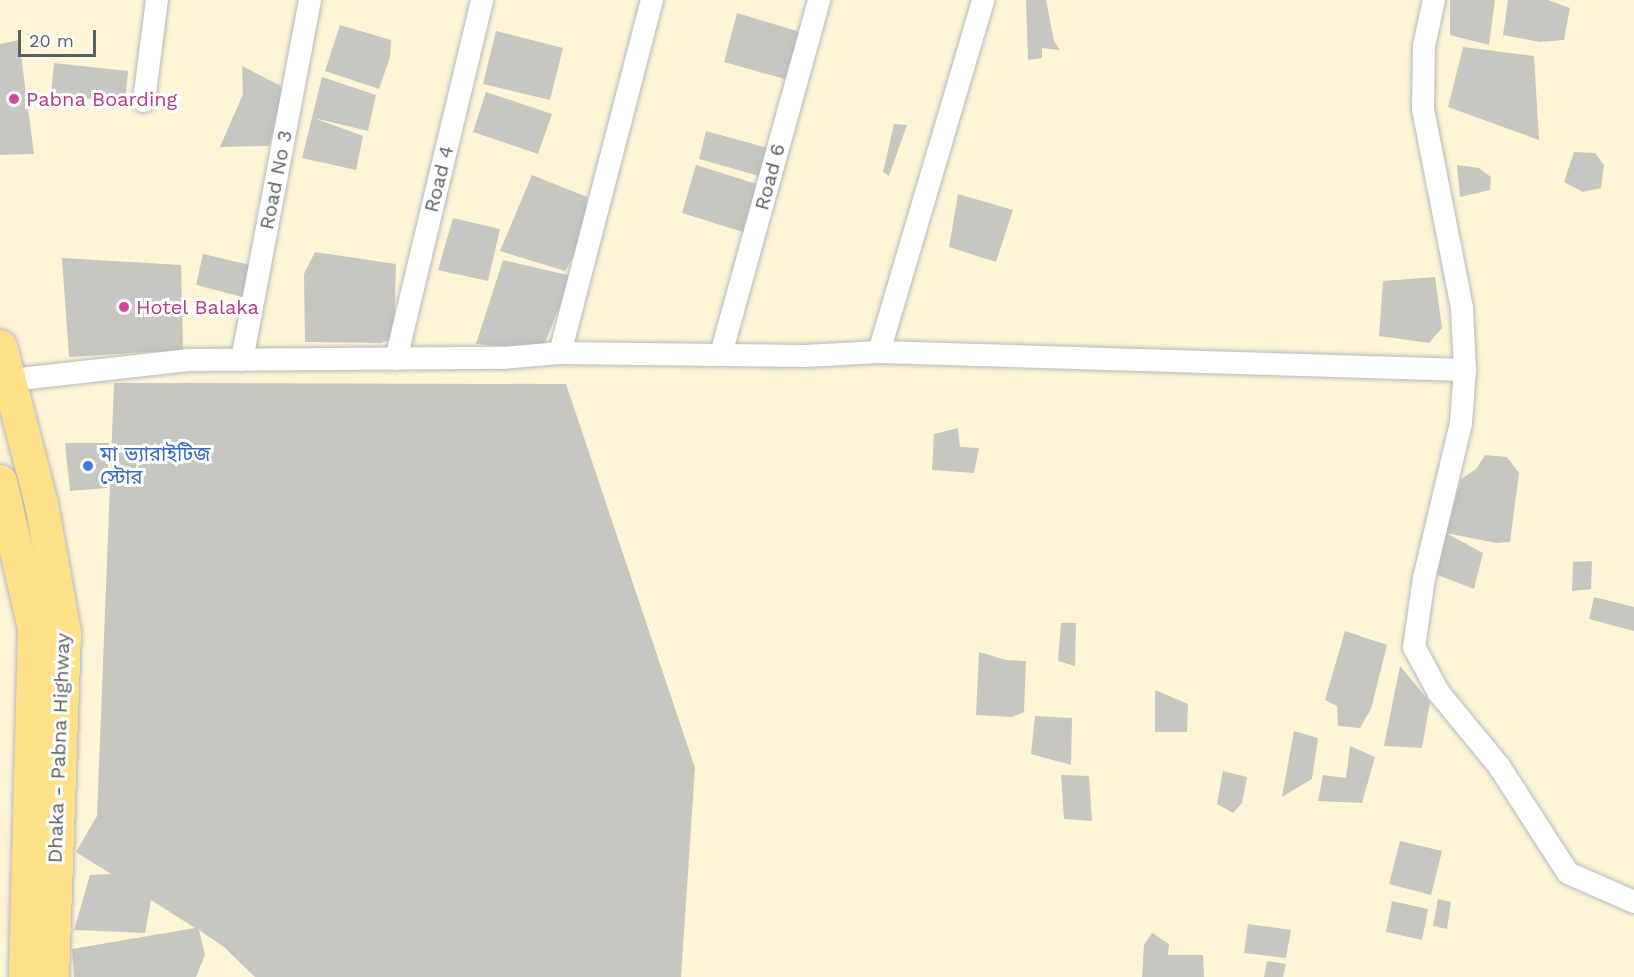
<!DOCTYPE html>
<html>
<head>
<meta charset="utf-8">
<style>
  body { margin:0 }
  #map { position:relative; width:1634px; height:977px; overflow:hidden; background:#eeebe2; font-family:"Work Sans","Noto Sans Bengali",sans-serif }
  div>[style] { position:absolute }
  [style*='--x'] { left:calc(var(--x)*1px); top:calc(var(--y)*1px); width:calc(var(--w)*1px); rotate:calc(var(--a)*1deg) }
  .commercial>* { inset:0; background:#fef5d7 }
  .building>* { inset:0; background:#c8c6c0 }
  .roads { filter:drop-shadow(0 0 2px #b5b8bd) drop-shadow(0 0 2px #b5b8bd) }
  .street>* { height:22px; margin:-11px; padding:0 11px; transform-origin:11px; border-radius:11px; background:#fff }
  .highway>* { height:33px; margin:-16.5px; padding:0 16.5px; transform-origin:16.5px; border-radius:16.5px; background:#fee089 }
  .dots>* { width:16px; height:16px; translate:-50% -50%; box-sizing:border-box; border:3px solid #fff; border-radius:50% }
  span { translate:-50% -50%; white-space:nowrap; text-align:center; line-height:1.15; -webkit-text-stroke:6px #fff; paint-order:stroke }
  .hotel-label { font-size:20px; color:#b23c85 }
  .left { translate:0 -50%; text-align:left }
  .street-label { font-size:20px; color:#5b5f63 }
  .shop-label { font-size:20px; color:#366cbe }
  .scale { position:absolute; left:18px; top:30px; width:78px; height:27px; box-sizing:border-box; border:3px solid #5b5f63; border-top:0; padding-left:8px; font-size:18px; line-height:21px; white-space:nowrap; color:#5b5f63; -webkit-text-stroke:4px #fff; paint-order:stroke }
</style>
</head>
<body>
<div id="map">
  <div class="commercial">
    <div style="clip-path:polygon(0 0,1634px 0,1634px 977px,0 977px)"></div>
  </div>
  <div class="building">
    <div style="clip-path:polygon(1026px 0,1046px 0,1054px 41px,1060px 50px,1042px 48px,1042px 58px,1028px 60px)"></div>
    <div style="clip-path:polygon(1450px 0,1495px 0,1489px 45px,1450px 35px)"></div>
    <div style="clip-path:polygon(1508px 0,1548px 0,1570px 8px,1564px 40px,1540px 42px,1503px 35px)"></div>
    <div style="clip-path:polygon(737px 13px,800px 32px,785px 79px,724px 62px)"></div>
    <div style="clip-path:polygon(340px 25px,391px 40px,390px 57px,379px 89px,325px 71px)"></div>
    <div style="clip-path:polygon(496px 31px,563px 48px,550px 100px,483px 84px)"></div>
    <div style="clip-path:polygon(19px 40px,34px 154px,0 155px,0 44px)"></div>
    <div style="clip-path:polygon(1463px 47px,1534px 56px,1539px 140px,1448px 107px)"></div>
    <div style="clip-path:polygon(54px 63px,128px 71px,125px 103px,51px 94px)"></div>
    <div style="clip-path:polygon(242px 66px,285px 88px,269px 146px,220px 147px,243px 94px)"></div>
    <div style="clip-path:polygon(322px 77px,376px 95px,368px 131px,314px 118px,363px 136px,356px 170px,302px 158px)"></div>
    <div style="clip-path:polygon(486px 92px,552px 114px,538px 154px,473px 132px)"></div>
    <div style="clip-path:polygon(894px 124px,907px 125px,889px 176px,883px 172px)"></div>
    <div style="clip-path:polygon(706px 131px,771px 149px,763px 177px,699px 159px)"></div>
    <div style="clip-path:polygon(1574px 152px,1595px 153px,1604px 165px,1601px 188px,1583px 192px,1564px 182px)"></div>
    <div style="clip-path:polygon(696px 165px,760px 185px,746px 233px,682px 213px)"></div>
    <div style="clip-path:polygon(1457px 165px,1479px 168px,1491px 177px,1490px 190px,1460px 197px)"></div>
    <div style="clip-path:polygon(532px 175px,587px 197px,586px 235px,565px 271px,500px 251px)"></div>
    <div style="clip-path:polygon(958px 194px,1013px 210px,996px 262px,949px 247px)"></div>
    <div style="clip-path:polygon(453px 218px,500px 229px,488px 281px,438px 270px)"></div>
    <div style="clip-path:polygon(315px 252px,396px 264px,394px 338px,381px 343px,305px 342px,304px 274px)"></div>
    <div style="clip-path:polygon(203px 254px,250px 265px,243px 297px,196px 285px)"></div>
    <div style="clip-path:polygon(62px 258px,181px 265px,183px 350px,69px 357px)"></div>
    <div style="clip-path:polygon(503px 260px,572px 276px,542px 350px,476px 344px)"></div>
    <div style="clip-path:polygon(1435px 277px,1442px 328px,1429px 343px,1379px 336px,1383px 281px)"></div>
    <div style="clip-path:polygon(114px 383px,566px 384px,695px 768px,681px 977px,255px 977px,224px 947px,199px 930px,205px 955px,196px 977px,74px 977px,72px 949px,195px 928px,151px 900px,145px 933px,74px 930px,90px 875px,111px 874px,76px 852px,97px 816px)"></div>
    <div style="clip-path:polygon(958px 428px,960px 447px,979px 448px,974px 473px,932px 470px,934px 434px)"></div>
    <div style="clip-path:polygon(65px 443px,109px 443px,107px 488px,70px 491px)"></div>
    <div style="clip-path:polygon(1485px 455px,1507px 457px,1519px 473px,1510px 542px,1496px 543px,1446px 533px,1461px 479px,1476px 469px)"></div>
    <div style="clip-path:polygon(1446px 533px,1483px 553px,1474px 589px,1435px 574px)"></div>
    <div style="clip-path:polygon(1592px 561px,1591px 589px,1572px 591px,1573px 562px)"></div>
    <div style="clip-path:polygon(1594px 597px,1634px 607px,1634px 631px,1589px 619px)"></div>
    <div style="clip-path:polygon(1061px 623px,1076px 623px,1075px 666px,1058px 661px)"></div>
    <div style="clip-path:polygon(1345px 631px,1387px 645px,1371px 709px,1360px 728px,1338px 726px,1337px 706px,1325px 700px)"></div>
    <div style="clip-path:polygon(979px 652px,1006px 660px,1026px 661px,1024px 712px,1012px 717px,976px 715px)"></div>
    <div style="clip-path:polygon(1400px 666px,1430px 702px,1422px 748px,1384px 746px)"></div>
    <div style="clip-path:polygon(1155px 690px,1188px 704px,1187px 732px,1155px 732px)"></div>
    <div style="clip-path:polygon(1035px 716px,1072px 718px,1071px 765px,1031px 754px)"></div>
    <div style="clip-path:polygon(1294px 731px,1318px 738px,1312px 779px,1282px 797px)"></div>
    <div style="clip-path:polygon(1350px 746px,1375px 757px,1362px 803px,1318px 801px,1323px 775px,1346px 778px)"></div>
    <div style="clip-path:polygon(1223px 771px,1247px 777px,1242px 803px,1233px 813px,1217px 804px)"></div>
    <div style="clip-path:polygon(1061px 775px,1089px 776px,1092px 821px,1064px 819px)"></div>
    <div style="clip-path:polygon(1400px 841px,1442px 851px,1431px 895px,1389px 884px)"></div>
    <div style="clip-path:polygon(1438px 899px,1451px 902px,1447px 929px,1433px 926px)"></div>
    <div style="clip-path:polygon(1392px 901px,1428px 909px,1422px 940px,1386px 932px)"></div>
    <div style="clip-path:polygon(1248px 924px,1291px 930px,1286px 958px,1244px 953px)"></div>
    <div style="clip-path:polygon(1152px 933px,1169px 944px,1168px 955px,1203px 955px,1204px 977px,1142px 977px,1144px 945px)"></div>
    <div style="clip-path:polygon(1267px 961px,1286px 964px,1283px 977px,1264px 977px)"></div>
  </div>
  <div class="roads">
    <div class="street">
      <div style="--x:1434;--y:0;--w:47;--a:102.3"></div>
      <div style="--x:1424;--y:46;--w:63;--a:90.9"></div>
      <div style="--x:1423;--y:109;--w:203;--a:78.9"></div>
      <div style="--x:1462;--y:308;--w:62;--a:87.2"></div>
      <div style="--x:1465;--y:370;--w:53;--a:94.3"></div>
      <div style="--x:1461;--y:423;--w:159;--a:103.4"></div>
      <div style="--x:1424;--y:578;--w:70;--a:98.2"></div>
      <div style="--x:1414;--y:647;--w:52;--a:61.5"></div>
      <div style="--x:1439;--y:693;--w:94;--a:50.6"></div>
      <div style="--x:1499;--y:766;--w:127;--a:57.2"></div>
      <div style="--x:1568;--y:873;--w:72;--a:23.7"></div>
      <div style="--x:144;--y:101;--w:102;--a:-82.7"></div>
      <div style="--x:879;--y:352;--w:367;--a:-73.5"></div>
      <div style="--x:560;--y:353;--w:365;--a:-75.4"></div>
      <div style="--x:721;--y:354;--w:367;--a:-74.5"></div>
      <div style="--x:396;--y:359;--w:369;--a:-76.5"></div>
      <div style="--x:242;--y:360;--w:366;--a:-79.3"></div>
      <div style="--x:11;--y:380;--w:178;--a:-6.4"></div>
      <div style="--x:188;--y:360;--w:315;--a:-0.4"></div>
      <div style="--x:503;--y:358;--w:57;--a:-5"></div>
      <div style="--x:560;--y:353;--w:245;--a:0.7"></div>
      <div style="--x:805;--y:356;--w:74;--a:-3.1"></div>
      <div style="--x:879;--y:352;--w:586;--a:1.76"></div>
    </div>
    <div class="highway">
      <div style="--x:0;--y:346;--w:162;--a:75.4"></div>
      <div style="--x:41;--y:503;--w:131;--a:79.9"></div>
      <div style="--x:64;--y:632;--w:345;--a:92"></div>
      <div style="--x:0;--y:481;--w:151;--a:77"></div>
      <div style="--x:34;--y:628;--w:349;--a:91.5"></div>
    </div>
  </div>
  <div class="dots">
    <div style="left:14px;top:99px;background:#d1479c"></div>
    <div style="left:124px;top:307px;background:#d1479c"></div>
    <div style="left:88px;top:466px;background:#3f7fe0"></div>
  </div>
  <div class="hotel-label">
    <span class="left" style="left:26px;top:99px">Pabna Boarding</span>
    <span class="left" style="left:136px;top:307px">Hotel Balaka</span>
  </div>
  <div class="street-label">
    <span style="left:770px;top:177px;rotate:-75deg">Road 6</span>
    <span style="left:439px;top:179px;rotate:-76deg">Road 4</span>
    <span style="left:276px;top:180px;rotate:-79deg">Road No 3</span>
    <span style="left:59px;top:748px;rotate:-88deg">Dhaka - Pabna Highway</span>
  </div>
  <div class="shop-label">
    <span class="left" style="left:100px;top:466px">মা ভ‍্যারাইটিজ<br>স্টোর</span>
  </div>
  <div class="scale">20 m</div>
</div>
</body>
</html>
